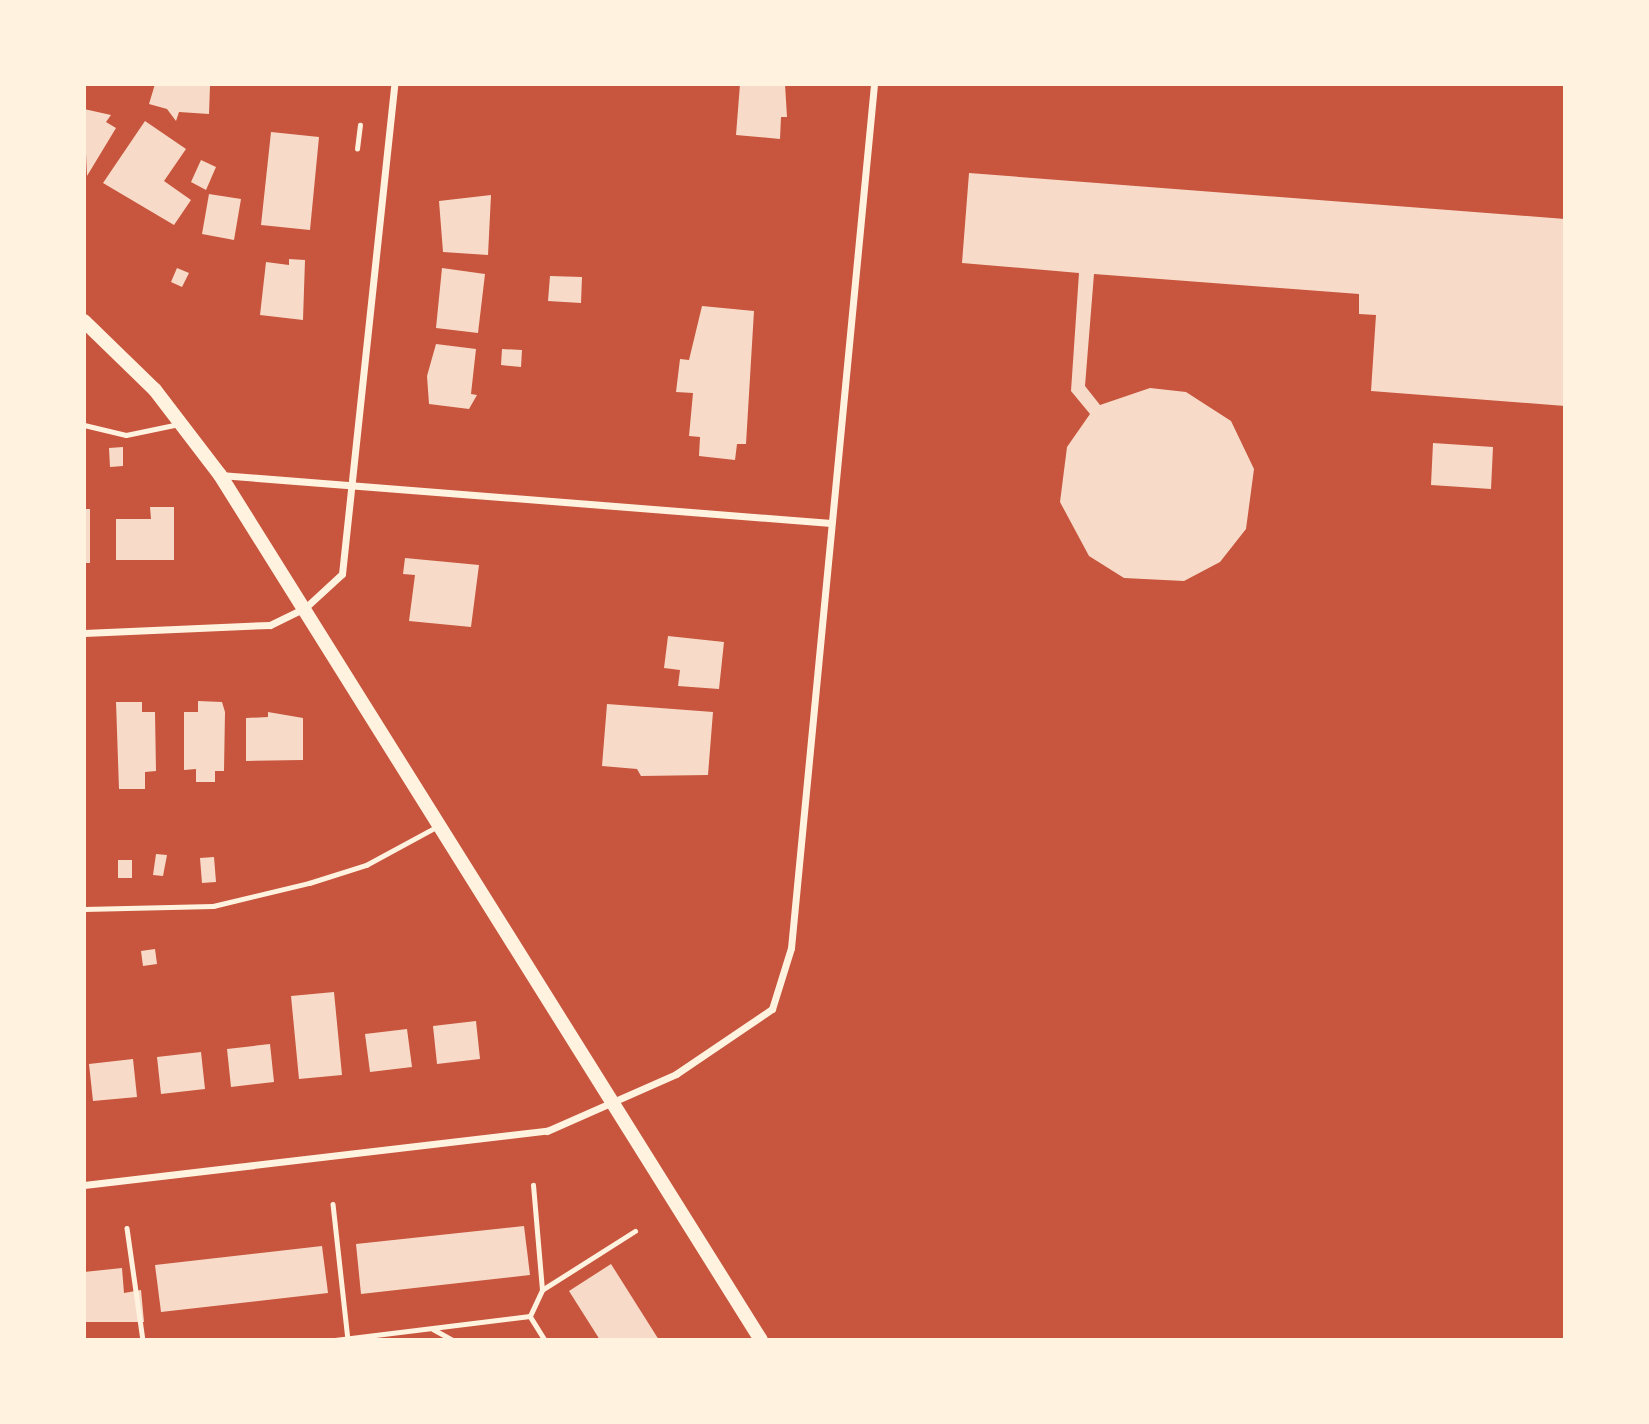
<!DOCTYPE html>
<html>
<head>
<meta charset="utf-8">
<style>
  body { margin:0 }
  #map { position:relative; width:1649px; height:1424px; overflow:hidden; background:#c8553d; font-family:"Nunito Sans",sans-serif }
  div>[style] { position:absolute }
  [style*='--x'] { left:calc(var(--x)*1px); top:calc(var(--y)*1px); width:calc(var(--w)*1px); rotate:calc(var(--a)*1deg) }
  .building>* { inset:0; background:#f7dbc8 }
  .path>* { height:4.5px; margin:-2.25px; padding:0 2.25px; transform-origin:2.25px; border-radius:2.25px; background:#fff3e0 }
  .service>* { height:5px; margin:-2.5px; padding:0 2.5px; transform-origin:2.5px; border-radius:2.5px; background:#fff3e0 }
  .minor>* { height:7px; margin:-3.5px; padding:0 3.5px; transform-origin:3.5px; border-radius:3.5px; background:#fff3e0 }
  .secondary>* { height:14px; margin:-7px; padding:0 7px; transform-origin:7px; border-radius:7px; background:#fff3e0 }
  span { translate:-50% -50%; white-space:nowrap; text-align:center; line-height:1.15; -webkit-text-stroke:7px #fff3e0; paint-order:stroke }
  .frame { position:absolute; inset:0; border:86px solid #fff3e0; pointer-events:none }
</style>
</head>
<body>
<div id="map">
  <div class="building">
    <div style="clip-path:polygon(155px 84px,210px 86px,209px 114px,179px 112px,176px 121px,167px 109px,149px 104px)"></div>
    <div style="clip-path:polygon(740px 84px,785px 84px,787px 117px,781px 117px,780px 139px,736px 135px)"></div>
    <div style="clip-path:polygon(84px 109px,111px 115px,106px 122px,116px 128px,87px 176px)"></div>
    <div style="clip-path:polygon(145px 121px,186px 149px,164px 181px,191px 200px,174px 225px,103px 183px)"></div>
    <div style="clip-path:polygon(271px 132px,319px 137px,310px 230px,261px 225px)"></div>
    <div style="clip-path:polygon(201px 160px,216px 167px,206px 190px,191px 182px)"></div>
    <div style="clip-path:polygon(969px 173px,1565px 219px,1565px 406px,1371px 391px,1376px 315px,1359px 314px,1359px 294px,1094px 274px,1085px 386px,1100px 405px,1150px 388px,1186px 392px,1231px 421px,1254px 469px,1246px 529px,1220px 562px,1184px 581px,1124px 578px,1089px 556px,1060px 502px,1067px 447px,1090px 414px,1071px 391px,1079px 273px,962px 263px)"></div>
    <div style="clip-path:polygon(209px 194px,241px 199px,234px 240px,202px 234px)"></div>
    <div style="clip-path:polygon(491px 195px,488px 255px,443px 252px,439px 201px)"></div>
    <div style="clip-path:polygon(289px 259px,305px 260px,303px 320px,260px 315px,266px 262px,289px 265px)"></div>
    <div style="clip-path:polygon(177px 268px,189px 273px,182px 287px,171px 282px)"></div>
    <div style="clip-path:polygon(442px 268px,485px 274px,478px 333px,436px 328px)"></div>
    <div style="clip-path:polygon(550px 276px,582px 277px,581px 303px,548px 301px)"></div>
    <div style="clip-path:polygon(702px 306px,754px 311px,746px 444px,737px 444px,735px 460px,699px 456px,700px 437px,689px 436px,693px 393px,676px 392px,680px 359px,689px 360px)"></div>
    <div style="clip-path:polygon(436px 344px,476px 349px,471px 394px,477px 395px,469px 409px,429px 404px,427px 376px)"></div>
    <div style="clip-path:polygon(502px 349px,522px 350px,521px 367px,501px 365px)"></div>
    <div style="clip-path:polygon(1433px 443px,1493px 447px,1491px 489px,1431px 485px)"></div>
    <div style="clip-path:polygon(123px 447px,123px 466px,110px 467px,109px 448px)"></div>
    <div style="clip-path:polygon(150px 507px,174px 507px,174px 560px,116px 560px,116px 519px,151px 519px)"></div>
    <div style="clip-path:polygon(84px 509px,90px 509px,90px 563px,84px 563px)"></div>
    <div style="clip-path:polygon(405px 558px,479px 565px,471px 627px,409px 621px,415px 575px,403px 574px)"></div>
    <div style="clip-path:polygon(668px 636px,724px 642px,719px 689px,678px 686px,680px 670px,664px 668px)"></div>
    <div style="clip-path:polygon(198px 701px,222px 702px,225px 712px,224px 771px,215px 771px,215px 782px,196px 782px,196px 769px,184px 770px,184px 712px,198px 712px)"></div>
    <div style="clip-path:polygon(116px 702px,142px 702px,142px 712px,155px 712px,156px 771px,145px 772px,145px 789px,119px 789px)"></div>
    <div style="clip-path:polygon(607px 704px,713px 712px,708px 775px,641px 776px,637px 769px,602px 766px)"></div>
    <div style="clip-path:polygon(268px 712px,303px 718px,303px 760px,246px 761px,246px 718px,268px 717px)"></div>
    <div style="clip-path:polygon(156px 854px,167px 855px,163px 876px,153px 875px)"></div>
    <div style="clip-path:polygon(214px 857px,216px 882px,202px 883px,200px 858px)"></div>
    <div style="clip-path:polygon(118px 860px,132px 860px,132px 878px,118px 878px)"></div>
    <div style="clip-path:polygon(155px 949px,157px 964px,143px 966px,141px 951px)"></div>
    <div style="clip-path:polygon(334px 992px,342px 1075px,299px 1079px,291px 996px)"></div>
    <div style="clip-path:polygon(476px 1021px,480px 1059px,437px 1064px,433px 1026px)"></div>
    <div style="clip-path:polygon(407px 1029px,412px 1067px,370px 1072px,365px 1034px)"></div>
    <div style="clip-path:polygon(270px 1044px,274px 1082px,231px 1087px,227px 1049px)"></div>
    <div style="clip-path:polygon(201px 1052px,205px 1089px,161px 1094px,157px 1057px)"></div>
    <div style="clip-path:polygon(133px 1059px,137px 1097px,93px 1101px,89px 1064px)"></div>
    <div style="clip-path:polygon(524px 1226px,530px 1275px,361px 1294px,356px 1244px)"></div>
    <div style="clip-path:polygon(322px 1246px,328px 1293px,161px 1312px,155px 1265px)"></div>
    <div style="clip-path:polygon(611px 1264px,659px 1340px,600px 1340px,569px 1291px)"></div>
    <div style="clip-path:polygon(122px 1268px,124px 1293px,141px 1290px,144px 1322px,84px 1322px,84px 1272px)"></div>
  </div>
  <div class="path">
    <div style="--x:357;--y:149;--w:24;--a:-83"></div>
    <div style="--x:333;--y:1204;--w:136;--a:83.7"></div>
    <div style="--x:127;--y:1228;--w:113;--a:81.9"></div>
    <div style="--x:542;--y:1290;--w:110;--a:-32.4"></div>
    <div style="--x:530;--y:1316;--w:29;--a:-65"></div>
    <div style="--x:542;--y:1290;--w:105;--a:-94.9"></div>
    <div style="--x:433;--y:1329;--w:23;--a:29"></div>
    <div style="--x:269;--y:1340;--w:30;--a:0"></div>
    <div style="--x:335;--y:1340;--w:196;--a:-7"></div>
    <div style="--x:530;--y:1316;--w:28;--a:58"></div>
  </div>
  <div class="service">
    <div style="--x:84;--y:425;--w:43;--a:13.4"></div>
    <div style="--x:126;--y:435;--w:54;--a:-11.7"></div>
    <div style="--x:84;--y:909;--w:129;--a:-1.3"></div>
    <div style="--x:213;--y:906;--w:99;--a:-13.5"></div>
    <div style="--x:309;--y:883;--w:60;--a:-17.5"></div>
    <div style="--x:366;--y:865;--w:80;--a:-28.5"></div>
  </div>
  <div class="minor">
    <div style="--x:220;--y:475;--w:613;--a:4.49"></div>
    <div style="--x:84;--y:633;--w:186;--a:-2.5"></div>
    <div style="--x:270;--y:625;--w:39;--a:-26"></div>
    <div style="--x:305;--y:608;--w:50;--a:-42.6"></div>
    <div style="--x:342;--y:574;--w:493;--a:-83.9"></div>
    <div style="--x:84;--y:1185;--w:466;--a:-6.7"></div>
    <div style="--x:547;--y:1131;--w:141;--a:-23.8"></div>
    <div style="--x:676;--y:1074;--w:116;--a:-34.1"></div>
    <div style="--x:772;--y:1009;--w:64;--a:-72.7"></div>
    <div style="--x:791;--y:948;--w:868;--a:-84.51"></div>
  </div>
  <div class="secondary">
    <div style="--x:84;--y:321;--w:99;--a:44.2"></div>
    <div style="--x:155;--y:390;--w:107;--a:52.6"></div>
    <div style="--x:220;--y:475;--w:1020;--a:57.98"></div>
  </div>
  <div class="frame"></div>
</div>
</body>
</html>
